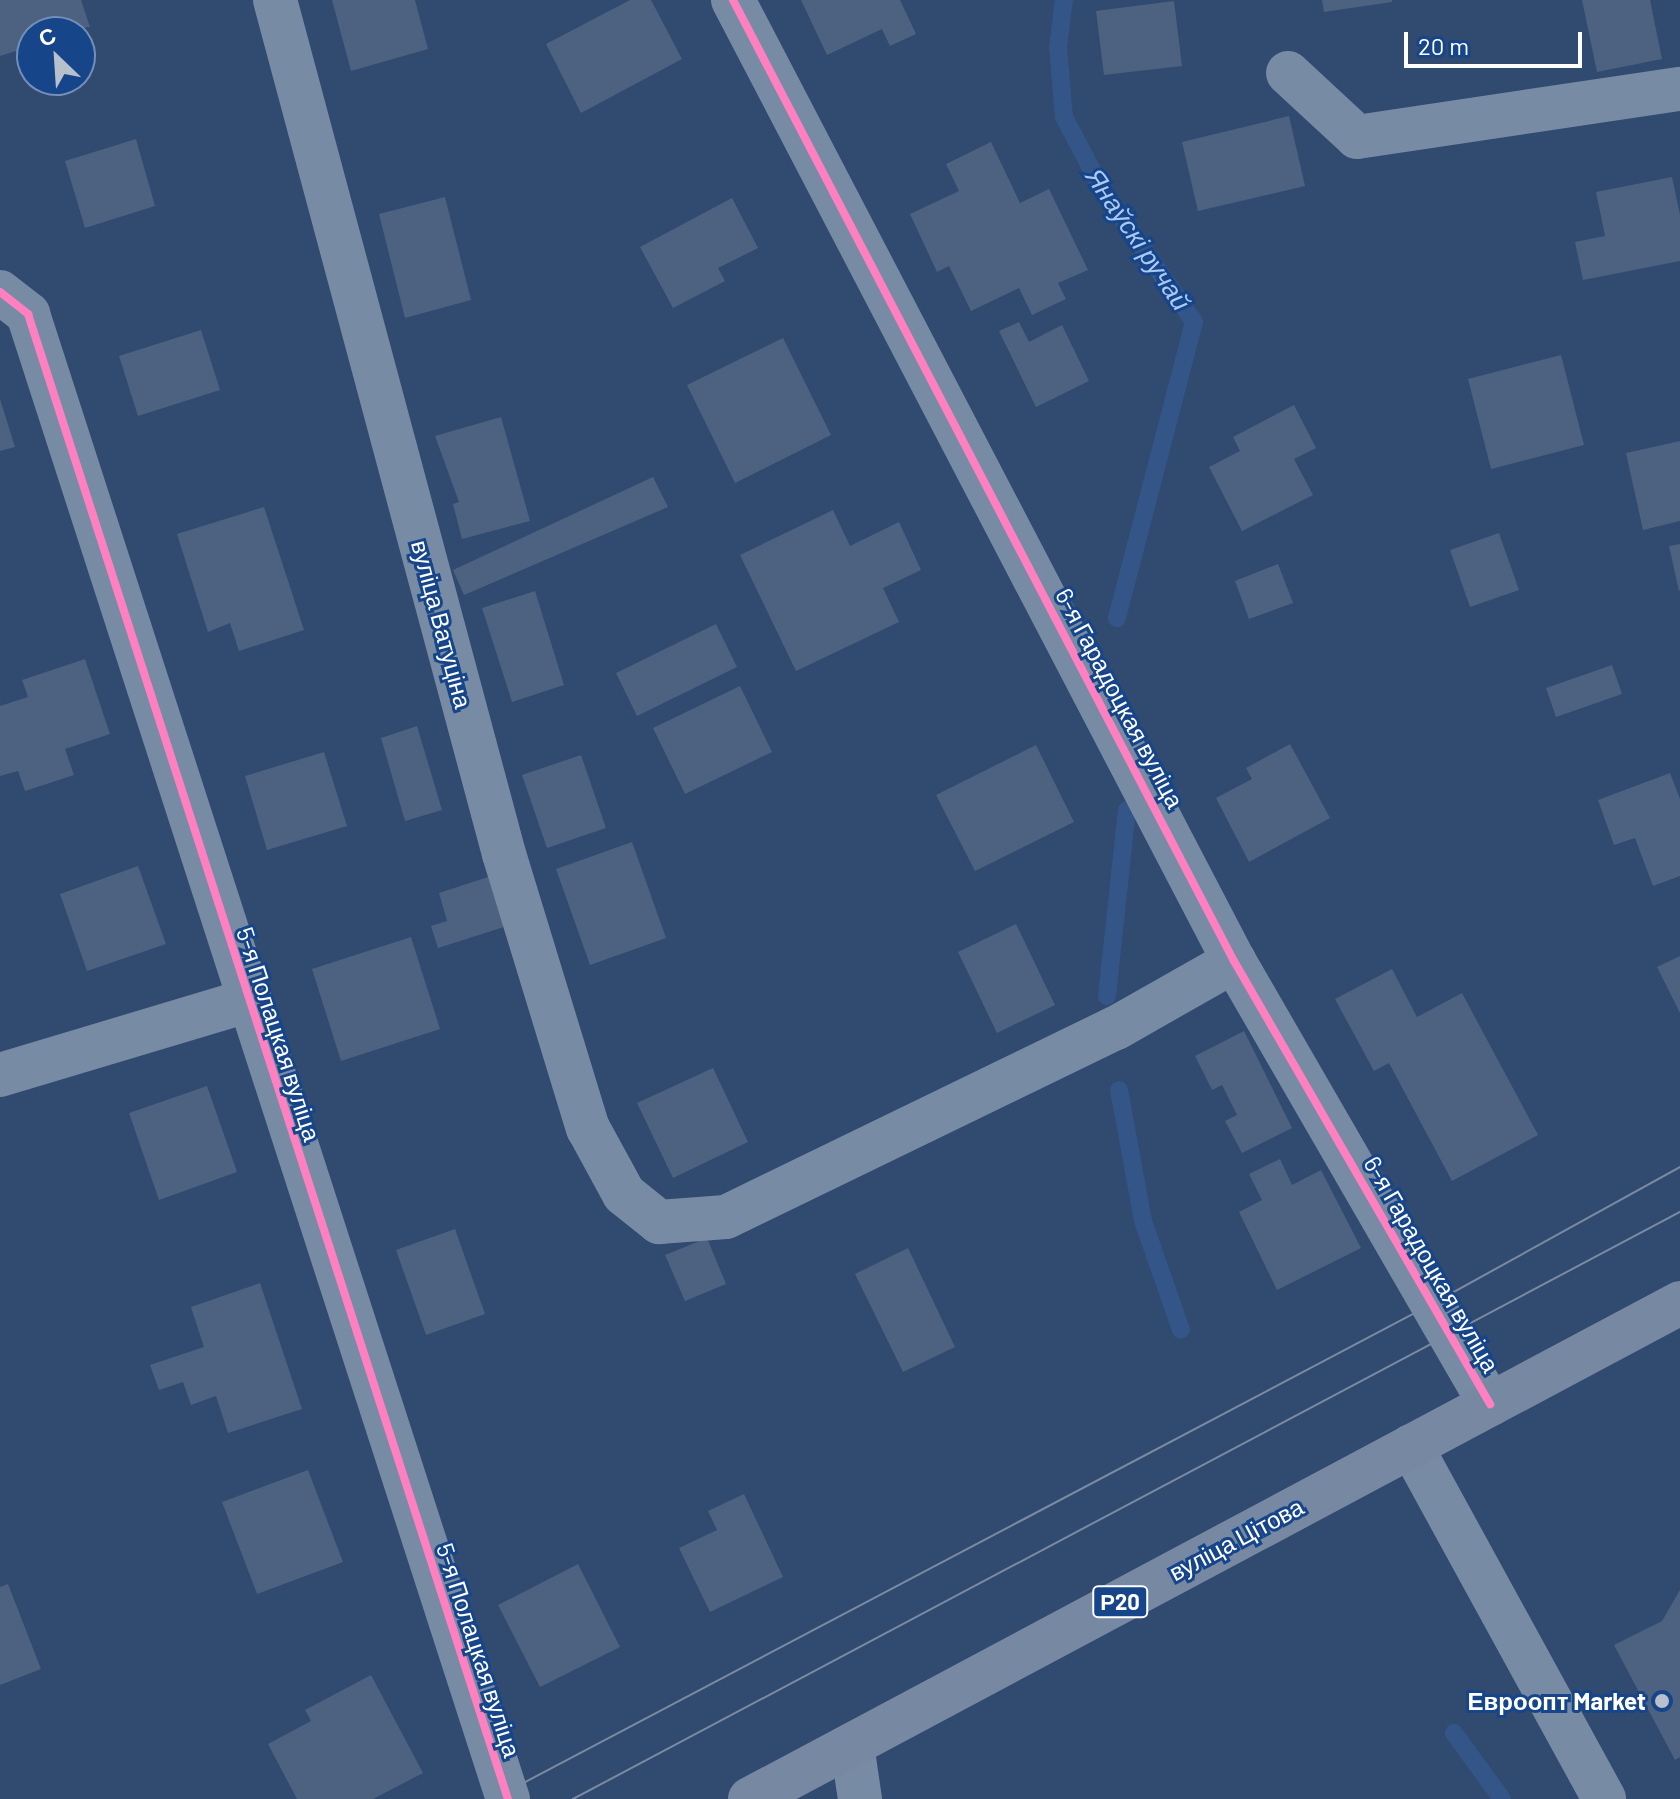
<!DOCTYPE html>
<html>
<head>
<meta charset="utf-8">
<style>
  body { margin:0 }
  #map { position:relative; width:1680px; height:1799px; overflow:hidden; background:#314a6f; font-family:Barlow,sans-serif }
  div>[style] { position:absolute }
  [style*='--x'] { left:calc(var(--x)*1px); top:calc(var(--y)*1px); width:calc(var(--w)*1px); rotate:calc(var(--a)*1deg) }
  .stream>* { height:18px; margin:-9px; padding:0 9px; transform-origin:9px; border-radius:9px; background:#335587 }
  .building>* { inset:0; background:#4d6280 }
  .minor>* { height:44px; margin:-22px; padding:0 22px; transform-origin:22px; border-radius:22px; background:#788ba5 }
  .major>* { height:44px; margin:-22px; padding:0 22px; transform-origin:22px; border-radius:22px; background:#7788a2 }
  .tram>* { height:2px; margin:-1px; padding:0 1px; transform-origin:1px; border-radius:1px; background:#798ba3 }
  .cycleway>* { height:8px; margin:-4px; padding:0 4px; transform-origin:4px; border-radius:4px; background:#ff80c0 }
  .dots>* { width:22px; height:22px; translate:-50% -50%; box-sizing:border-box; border:4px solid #16458a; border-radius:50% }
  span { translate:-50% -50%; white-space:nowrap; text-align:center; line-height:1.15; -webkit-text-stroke:6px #16458a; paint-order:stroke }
  .shield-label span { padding:2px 6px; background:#16458a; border:2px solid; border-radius:6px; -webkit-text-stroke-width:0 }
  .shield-label { font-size:22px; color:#fff; font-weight:700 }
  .street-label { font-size:24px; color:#fff }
  .poi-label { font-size:24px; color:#fff; font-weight:700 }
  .right { translate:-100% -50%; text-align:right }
  .water-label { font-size:26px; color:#aacaf6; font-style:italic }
  .north { position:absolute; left:16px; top:16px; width:80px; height:80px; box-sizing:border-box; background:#16458a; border:2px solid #738fb9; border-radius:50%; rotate:335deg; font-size:22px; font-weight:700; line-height:32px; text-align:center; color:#fff }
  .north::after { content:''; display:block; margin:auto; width:28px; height:36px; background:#b7c0cd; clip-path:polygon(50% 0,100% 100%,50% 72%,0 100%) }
  .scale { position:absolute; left:1404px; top:32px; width:178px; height:36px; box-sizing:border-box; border:4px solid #fff; border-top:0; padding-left:10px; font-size:24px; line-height:28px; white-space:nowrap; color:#fff; -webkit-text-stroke:6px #16458a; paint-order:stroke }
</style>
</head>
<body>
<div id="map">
  <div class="stream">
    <div style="--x:1064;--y:0;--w:47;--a:97.3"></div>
    <div style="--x:1058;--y:47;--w:70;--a:85.1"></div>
    <div style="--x:1064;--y:117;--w:81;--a:62.2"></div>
    <div style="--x:1102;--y:189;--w:162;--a:55.3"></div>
    <div style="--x:1194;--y:322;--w:306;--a:104.6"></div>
    <div style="--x:1107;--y:996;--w:187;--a:-83.9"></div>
    <div style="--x:1119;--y:1090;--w:133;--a:79.6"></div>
    <div style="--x:1143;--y:1221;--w:115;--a:70.8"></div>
    <div style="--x:1454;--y:1733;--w:82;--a:54"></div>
  </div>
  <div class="building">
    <div style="clip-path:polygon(0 0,81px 0,90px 27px,32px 32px,32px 46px,0 56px)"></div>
    <div style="clip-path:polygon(332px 0,415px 0,428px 49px,351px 71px)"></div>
    <div style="clip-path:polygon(630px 0,651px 0,682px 59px,581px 113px,546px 44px)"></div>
    <div style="clip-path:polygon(801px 0,900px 0,916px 34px,890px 46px,882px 29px,827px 55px)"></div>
    <div style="clip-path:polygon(1322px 0,1392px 0,1392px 2px,1324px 12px)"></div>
    <div style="clip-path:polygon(1582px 0,1650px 0,1662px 59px,1597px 72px)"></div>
    <div style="clip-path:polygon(1174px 1px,1182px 66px,1104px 75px,1096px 11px)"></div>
    <div style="clip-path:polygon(1289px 116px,1305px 186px,1198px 211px,1182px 142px)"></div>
    <div style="clip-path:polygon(136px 139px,155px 206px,85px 228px,65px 161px)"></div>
    <div style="clip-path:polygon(991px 142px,1020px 203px,1049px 189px,1088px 270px,1058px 283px,1066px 299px,1032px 315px,1019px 288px,971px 311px,949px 266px,937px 272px,910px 214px,959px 191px,946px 164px)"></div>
    <div style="clip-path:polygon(1672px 177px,1680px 215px,1680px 261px,1583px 280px,1575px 242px,1605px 236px,1596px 192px)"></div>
    <div style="clip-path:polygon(445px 197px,471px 300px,405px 318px,379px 214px)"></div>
    <div style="clip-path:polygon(732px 198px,758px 248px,718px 268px,725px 281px,673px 308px,640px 247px)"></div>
    <div style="clip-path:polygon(1019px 322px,1029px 342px,1062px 325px,1089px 381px,1036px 407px,999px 331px)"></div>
    <div style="clip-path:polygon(201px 330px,220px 390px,138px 416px,119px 356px)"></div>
    <div style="clip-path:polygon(783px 338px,831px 435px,735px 483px,687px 385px)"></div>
    <div style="clip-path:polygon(1561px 355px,1584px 445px,1491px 469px,1468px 379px)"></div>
    <div style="clip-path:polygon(0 399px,15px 447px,0 451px)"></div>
    <div style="clip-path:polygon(1294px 405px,1316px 448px,1294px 459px,1313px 495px,1242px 531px,1209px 467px,1240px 451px,1233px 437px)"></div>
    <div style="clip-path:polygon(501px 417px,530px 521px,462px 539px,453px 504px,459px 502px,435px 436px)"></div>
    <div style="clip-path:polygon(1680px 441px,1680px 521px,1643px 530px,1626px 453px)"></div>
    <div style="clip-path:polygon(653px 477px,668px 507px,464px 595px,453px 570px)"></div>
    <div style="clip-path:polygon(264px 507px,304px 630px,239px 651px,230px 623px,208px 632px,177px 534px)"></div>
    <div style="clip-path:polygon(833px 510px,850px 546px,899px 522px,921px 570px,883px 588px,899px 622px,796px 671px,740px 555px)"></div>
    <div style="clip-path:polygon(1499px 533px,1519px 590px,1470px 607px,1450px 550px)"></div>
    <div style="clip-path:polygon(1680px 544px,1680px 590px,1679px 591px,1669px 546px)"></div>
    <div style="clip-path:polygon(1278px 564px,1293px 603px,1249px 619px,1235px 581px)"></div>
    <div style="clip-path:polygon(535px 591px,564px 685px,512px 702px,482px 608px)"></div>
    <div style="clip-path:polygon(716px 624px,737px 667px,637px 716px,616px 673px)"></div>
    <div style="clip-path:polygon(85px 659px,110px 734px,65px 749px,74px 775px,25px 791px,18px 771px,0 776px,0 706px,28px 697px,22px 680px)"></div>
    <div style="clip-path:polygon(1612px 665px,1622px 694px,1556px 717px,1546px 688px)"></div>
    <div style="clip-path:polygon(740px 686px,772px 752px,685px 794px,653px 728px)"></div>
    <div style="clip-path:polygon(417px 726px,442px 810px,405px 821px,381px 738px)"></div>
    <div style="clip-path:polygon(1290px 744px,1330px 818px,1249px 862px,1216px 798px,1252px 779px,1246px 768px)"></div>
    <div style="clip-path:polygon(1036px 745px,1074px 822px,975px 871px,936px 795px)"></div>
    <div style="clip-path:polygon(324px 752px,347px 826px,267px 850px,245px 776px)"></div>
    <div style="clip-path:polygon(581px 755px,606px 828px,547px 848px,522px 775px)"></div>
    <div style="clip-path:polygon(1670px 773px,1680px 799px,1680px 876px,1653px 886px,1635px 838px,1614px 845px,1598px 800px)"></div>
    <div style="clip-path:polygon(632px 842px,666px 938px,590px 965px,556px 869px)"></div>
    <div style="clip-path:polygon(138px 866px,166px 944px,87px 971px,60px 894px)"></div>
    <div style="clip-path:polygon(488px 877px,504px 927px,438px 948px,431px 926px,447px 921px,439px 893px)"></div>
    <div style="clip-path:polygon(1016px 924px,1055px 1005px,997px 1033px,958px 952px)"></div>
    <div style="clip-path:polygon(411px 937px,440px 1029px,341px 1061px,312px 969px)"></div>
    <div style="clip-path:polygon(1680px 956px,1680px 1013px,1657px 967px)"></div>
    <div style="clip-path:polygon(1392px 969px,1417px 1017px,1462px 993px,1538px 1135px,1452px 1181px,1389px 1063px,1374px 1071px,1335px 999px)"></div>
    <div style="clip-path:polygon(1244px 1031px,1292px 1128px,1242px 1153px,1225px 1121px,1237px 1115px,1222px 1085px,1212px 1090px,1195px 1056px)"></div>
    <div style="clip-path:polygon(713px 1068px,748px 1142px,673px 1178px,637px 1103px)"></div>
    <div style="clip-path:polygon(207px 1086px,237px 1172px,159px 1200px,129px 1113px)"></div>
    <div style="clip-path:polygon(1280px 1159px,1292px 1185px,1321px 1170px,1361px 1248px,1277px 1290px,1239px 1212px,1262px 1200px,1249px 1174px)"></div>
    <div style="clip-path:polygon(455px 1229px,485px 1314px,426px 1335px,396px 1250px)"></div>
    <div style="clip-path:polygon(707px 1238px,726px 1284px,685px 1301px,665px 1255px)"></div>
    <div style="clip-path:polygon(908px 1248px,955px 1347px,903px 1372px,855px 1274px)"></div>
    <div style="clip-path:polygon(260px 1283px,302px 1409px,228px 1433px,216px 1396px,191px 1405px,183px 1382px,159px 1390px,150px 1365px,204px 1347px,191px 1307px)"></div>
    <div style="clip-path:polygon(308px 1470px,343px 1562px,257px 1594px,222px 1502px)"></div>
    <div style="clip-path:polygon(744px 1494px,783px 1577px,710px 1612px,679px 1548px,717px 1530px,708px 1511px)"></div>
    <div style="clip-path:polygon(578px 1564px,620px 1647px,540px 1687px,498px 1605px)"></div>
    <div style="clip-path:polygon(8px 1584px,41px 1669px,0 1685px,0 1587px)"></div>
    <div style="clip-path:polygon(1680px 1590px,1680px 1757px,1675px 1760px,1614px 1645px,1662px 1621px)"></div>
    <div style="clip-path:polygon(371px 1675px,423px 1773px,373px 1799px,297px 1799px,268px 1744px,311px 1721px,305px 1710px)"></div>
  </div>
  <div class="minor">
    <div style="--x:275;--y:0;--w:884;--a:74.99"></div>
    <div style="--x:504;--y:854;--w:287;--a:73"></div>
    <div style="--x:588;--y:1128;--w:75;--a:61.4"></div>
    <div style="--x:624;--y:1194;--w:45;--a:38.7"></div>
    <div style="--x:659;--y:1222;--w:67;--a:-4.3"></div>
    <div style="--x:726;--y:1217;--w:433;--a:-25.9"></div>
    <div style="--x:1116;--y:1028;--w:136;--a:-29.6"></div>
    <div style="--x:733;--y:0;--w:1084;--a:62.47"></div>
    <div style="--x:1234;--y:961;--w:512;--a:59.98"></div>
    <div style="--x:1288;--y:73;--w:94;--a:42.8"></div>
    <div style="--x:1357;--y:137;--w:327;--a:-8.5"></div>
    <div style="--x:0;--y:292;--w:36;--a:38"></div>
    <div style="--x:28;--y:314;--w:1561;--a:72.09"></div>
    <div style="--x:0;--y:1075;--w:258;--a:-16.7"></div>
    <div style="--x:1411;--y:1446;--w:402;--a:61.3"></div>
    <div style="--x:852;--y:1745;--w:55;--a:81.6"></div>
  </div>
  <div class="major">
    <div style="--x:750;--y:1799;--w:1054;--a:-28.07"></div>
  </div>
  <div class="tram">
    <div style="--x:493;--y:1799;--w:1061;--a:-27.8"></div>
    <div style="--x:1432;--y:1304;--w:283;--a:-28.9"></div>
    <div style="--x:573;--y:1799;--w:1253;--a:-27.94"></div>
  </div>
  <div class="cycleway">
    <div style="--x:733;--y:0;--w:1084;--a:62.47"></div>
    <div style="--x:1234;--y:961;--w:512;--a:59.98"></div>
    <div style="--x:0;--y:292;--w:36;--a:38"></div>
    <div style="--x:28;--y:314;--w:1561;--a:72.09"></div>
  </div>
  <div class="dots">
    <div style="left:1662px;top:1701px;background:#b7c0cd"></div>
  </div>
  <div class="shield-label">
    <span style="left:1120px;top:1602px">Р20</span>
  </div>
  <div class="street-label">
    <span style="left:442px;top:624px;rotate:75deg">вуліца Ватуціна</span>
    <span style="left:1120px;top:698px;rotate:62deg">6-я Гарадоцкая вуліца</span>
    <span style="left:279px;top:1034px;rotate:72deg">5-я Полацкая вуліца</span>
    <span style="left:1432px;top:1264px;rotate:60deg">6-я Гарадоцкая вуліца</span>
    <span style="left:1236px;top:1539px;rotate:-28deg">вуліца Цітова</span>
    <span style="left:479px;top:1650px;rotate:72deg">5-я Полацкая вуліца</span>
  </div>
  <div class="poi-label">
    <span class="right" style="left:1646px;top:1701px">Евроопт Market</span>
  </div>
  <div class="water-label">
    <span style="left:1139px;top:239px;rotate:56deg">Янаўскі ручай</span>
  </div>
  <div class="north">С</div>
  <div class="scale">20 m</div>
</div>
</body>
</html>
